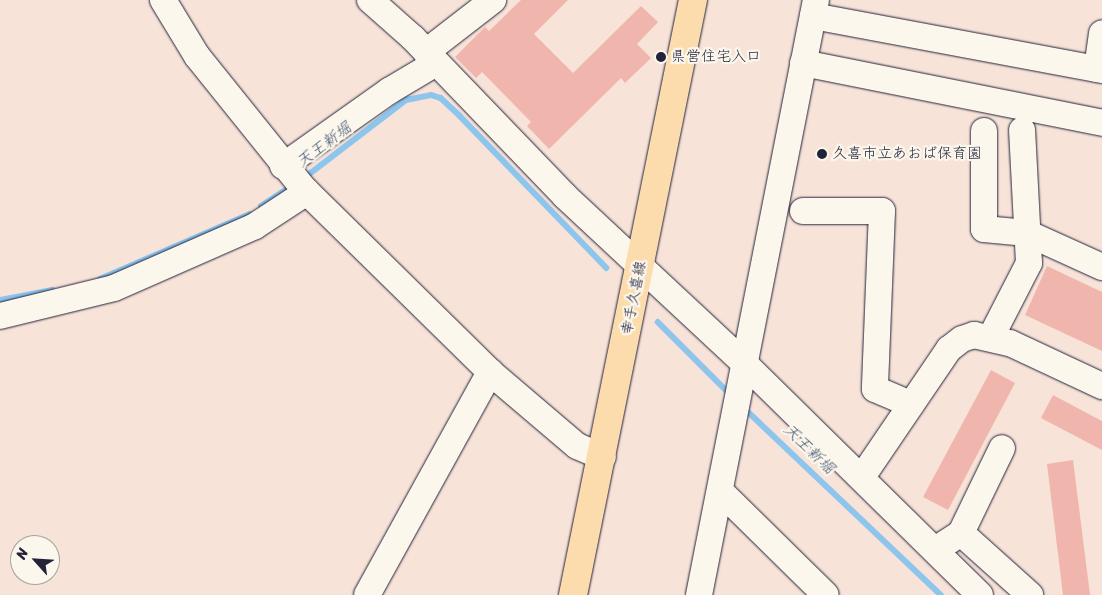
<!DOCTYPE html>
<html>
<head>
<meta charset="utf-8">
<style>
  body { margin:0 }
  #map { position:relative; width:1102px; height:595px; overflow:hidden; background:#f8e3d9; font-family:Sriracha,"Klee One",sans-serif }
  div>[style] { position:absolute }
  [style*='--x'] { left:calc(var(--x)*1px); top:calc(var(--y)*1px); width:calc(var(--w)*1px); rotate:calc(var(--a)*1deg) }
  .stream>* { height:5.5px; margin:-2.75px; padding:0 2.75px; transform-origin:2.75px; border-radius:2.75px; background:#8ec5ec }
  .building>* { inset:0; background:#f0b5ac }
  .roads { filter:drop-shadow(0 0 1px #22223b) drop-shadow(0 0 1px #22223b) }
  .minor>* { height:26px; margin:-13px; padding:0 13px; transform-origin:13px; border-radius:13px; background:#fbf7ec }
  .major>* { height:28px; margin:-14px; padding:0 14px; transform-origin:14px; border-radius:14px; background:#fcdcac }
  .dots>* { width:14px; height:14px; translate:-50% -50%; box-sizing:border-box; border:2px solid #fbf7ec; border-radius:50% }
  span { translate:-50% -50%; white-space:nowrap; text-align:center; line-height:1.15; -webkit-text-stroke:4.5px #fbf7ec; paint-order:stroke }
  .poi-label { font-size:15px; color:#22223b }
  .left { translate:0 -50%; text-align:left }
  .street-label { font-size:15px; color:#22223b }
  .water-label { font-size:16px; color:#425370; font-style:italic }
  .north { position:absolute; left:10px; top:535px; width:50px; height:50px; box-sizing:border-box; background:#fbf7ec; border:1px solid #a4a2a5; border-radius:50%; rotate:296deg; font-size:14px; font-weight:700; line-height:20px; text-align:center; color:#22223b }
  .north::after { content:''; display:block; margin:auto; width:18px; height:22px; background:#22223b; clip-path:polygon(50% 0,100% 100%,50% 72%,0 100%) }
</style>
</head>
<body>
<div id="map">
  <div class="stream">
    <div style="--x:303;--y:179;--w:130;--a:-37.5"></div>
    <div style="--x:406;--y:100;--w:25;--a:-11"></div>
    <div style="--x:431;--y:95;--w:10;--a:17"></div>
    <div style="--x:441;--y:98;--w:26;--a:43"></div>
    <div style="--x:460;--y:116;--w:211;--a:46"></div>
    <div style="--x:261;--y:206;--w:38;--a:-33"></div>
    <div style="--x:100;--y:279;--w:163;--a:-23.4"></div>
    <div style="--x:0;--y:300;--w:53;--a:-10.9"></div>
    <div style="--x:658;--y:322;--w:103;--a:45"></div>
    <div style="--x:743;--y:407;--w:273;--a:43.5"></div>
  </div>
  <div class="building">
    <div style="clip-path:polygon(521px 0,568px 0,534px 34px,573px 73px,641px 6px,658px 22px,637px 44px,651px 58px,625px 83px,621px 78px,549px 149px,527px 126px,531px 122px,482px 72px,476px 78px,455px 57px,485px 27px,489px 31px)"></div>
    <div style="clip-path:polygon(1047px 266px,1102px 292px,1102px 351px,1025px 315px)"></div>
    <div style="clip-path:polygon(991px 370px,1015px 383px,948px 510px,923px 497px)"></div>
    <div style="clip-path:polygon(1053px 395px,1102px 421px,1102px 450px,1041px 418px)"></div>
    <div style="clip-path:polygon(1073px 460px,1090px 595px,1063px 595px,1047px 464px)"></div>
  </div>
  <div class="roads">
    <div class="minor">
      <div style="--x:163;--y:0;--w:66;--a:58.7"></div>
      <div style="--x:197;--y:56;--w:171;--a:51.2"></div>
      <div style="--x:304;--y:189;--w:261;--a:44.5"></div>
      <div style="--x:490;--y:372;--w:114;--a:40.4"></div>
      <div style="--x:577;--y:446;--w:28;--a:23"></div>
      <div style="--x:370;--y:0;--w:57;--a:41.5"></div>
      <div style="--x:413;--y:38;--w:219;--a:46.1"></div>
      <div style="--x:565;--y:196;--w:248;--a:43"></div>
      <div style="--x:746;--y:365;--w:328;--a:44.5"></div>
      <div style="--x:813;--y:16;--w:294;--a:10.6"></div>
      <div style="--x:426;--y:52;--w:85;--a:-37.8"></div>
      <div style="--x:803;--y:63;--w:305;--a:11.3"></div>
      <div style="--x:1097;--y:69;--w:36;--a:-82"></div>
      <div style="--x:984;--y:131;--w:98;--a:90"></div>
      <div style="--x:984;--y:229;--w:43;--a:5.3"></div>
      <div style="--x:1027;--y:233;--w:82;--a:24.4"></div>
      <div style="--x:283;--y:166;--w:130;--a:-35.3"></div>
      <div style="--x:389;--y:91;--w:55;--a:-30.8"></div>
      <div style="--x:803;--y:211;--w:79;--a:0"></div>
      <div style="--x:882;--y:211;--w:178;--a:92.3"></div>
      <div style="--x:875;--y:389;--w:39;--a:23"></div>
      <div style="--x:0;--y:316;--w:117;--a:-13.8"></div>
      <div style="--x:114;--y:288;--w:154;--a:-23.7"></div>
      <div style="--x:255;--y:226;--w:62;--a:-33.2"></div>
      <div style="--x:991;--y:337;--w:83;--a:-62.8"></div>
      <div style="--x:1029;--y:263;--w:133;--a:-93"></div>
      <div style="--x:862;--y:477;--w:155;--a:-55.8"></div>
      <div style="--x:949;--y:349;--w:16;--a:-38"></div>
      <div style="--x:962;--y:339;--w:13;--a:-18"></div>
      <div style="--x:974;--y:335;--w:37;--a:13"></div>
      <div style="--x:1010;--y:343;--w:102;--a:25.1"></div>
      <div style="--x:720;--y:491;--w:148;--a:44.5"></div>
      <div style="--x:961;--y:533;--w:93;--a:41.9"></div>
      <div style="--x:935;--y:550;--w:31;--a:-33"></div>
      <div style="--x:961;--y:533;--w:94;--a:-64.2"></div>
      <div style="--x:367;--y:595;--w:255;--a:-61.1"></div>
      <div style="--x:699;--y:595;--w:606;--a:-78.88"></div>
    </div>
    <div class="major">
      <div style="--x:573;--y:595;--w:607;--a:-78.6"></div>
    </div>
  </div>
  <div class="dots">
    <div style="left:661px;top:57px;background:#22223b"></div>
    <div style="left:822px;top:154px;background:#22223b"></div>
  </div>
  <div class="poi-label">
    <span class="left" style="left:671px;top:57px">県営住宅入口</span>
    <span class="left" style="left:832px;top:154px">久喜市立あおば保育園</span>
  </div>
  <div class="street-label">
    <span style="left:634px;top:298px;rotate:-79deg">幸手久喜線</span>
  </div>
  <div class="water-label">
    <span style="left:324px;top:145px;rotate:-37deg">天王新堀</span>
    <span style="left:809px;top:449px;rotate:44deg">天王新堀</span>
  </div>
  <div class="north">N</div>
</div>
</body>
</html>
